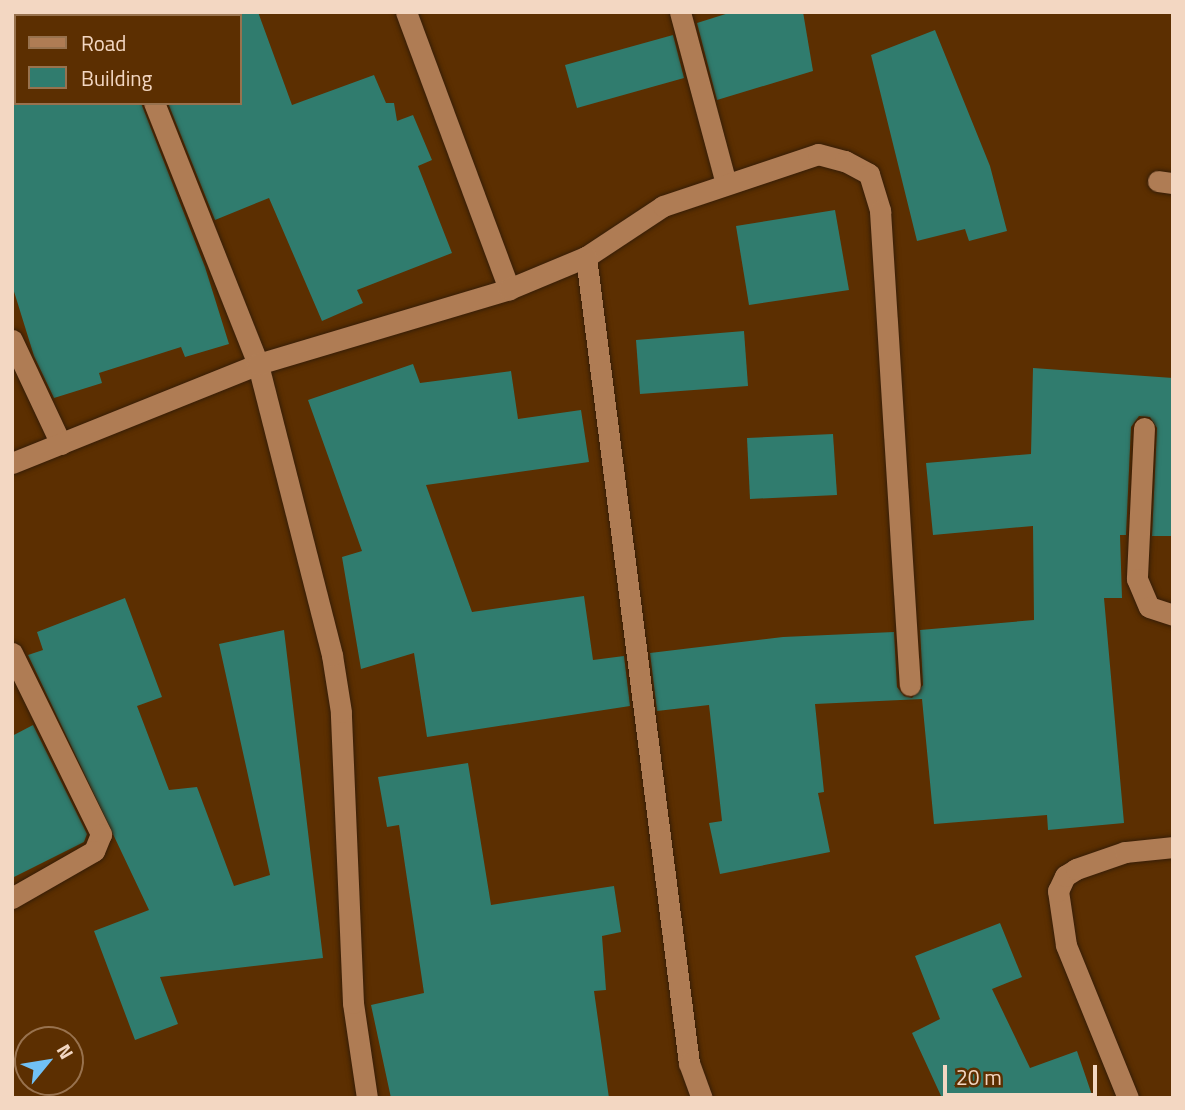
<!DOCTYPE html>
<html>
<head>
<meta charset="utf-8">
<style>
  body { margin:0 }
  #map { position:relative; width:1185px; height:1110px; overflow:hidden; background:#5c2f01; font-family:"Titillium Web",sans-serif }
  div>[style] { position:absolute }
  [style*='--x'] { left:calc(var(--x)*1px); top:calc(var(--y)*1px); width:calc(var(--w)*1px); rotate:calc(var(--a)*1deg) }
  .building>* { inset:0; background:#307c6e }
  .roads { filter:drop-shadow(0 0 2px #351d07) drop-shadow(0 0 2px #351d07) }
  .minor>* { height:21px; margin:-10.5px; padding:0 10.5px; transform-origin:10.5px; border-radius:10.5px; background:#af7c54 }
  span { translate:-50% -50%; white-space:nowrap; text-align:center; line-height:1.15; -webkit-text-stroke:5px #5c2f01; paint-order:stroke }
  .frame { position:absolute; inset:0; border:14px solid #f3d7c2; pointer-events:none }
  .legend { position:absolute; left:14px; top:14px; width:228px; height:91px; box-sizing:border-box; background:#5c2f01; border:2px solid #98724e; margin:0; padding:9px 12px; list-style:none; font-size:21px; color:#f3d7c2 }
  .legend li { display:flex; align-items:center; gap:14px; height:35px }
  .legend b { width:35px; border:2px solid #98724e }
  .north { position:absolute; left:14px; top:1026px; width:70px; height:70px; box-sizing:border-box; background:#5c2f01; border:2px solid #98724e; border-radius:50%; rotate:60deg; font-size:19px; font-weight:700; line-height:28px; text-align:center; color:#f3d7c2 }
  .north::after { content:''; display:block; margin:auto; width:24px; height:32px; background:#71c1f5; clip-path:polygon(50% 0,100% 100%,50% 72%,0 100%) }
  .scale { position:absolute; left:943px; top:1065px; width:154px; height:32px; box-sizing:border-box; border:4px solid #f3d7c2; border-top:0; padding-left:9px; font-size:21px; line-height:24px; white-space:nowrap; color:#f3d7c2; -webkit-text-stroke:5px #5c2f01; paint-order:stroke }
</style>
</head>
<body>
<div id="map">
  <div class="building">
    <div style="clip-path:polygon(240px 12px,258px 12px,292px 105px,374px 75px,386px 103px,394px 103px,397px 121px,413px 115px,432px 160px,418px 166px,452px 253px,357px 290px,363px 303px,322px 321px,269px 198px,215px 220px,168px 103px,240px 103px)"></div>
    <div style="clip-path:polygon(732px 12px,803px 12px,813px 71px,717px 100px,697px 23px)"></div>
    <div style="clip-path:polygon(935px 30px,990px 166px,1007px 231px,969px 241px,965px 229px,917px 241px,871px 55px)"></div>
    <div style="clip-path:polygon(673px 35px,684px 78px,577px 108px,565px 65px)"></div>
    <div style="clip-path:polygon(12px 103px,141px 103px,205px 267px,229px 344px,185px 357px,181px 347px,99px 373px,102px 383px,54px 398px,34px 356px,12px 285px)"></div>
    <div style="clip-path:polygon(835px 210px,849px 290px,749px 305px,736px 226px)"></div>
    <div style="clip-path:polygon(744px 331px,748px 386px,640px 394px,636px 340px)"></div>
    <div style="clip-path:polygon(413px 364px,420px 383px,511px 371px,518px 419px,581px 410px,589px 462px,426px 485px,472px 612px,584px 596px,593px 660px,624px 656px,630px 706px,427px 737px,414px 653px,361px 669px,342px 557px,362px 551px,308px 400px)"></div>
    <div style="clip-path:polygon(1033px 368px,1173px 378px,1173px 536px,1152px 536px,1157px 428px,1150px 417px,1139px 416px,1131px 427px,1126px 535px,1120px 535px,1122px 598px,1104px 598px,1124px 823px,1048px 830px,1047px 815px,934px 824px,922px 699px,815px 704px,824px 792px,818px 793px,830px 852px,720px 874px,709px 823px,722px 821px,709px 705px,657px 711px,650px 653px,783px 637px,894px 632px,897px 687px,904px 696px,912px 698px,923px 685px,920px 630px,1034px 620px,1033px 526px,933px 535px,926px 463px,1031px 454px)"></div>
    <div style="clip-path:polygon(833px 434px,837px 495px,750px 499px,747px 438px)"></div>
    <div style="clip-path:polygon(125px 598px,162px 697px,137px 706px,169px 790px,197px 787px,234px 886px,270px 875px,219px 644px,284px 630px,323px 958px,160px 977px,178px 1024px,135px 1040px,94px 931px,149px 910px,28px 655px,43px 650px,37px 632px)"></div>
    <div style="clip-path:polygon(33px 725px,87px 834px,84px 842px,12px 878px,12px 736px)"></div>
    <div style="clip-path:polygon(468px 763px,491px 905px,614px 886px,621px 932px,602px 936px,606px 990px,594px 991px,609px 1098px,391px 1098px,371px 1005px,424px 993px,399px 825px,387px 827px,378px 777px)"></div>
    <div style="clip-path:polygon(1000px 923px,1022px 977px,992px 989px,1030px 1068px,1077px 1051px,1093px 1098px,942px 1098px,912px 1033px,940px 1019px,915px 956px)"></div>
  </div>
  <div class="roads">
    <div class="minor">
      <div style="--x:118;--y:12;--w:4;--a:76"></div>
      <div style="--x:406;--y:12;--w:296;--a:69.6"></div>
      <div style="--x:680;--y:12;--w:178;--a:75"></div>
      <div style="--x:1158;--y:181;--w:15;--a:8"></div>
      <div style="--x:586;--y:257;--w:92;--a:-33.5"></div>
      <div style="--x:663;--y:206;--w:163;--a:-18.5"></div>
      <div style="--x:818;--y:154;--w:28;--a:15"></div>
      <div style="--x:845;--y:161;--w:27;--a:28"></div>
      <div style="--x:869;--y:174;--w:39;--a:73"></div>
      <div style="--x:880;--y:211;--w:475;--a:86.4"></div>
      <div style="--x:12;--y:340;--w:115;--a:64.8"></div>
      <div style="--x:1144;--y:428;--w:151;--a:92.7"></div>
      <div style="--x:1137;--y:579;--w:30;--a:67"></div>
      <div style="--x:1149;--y:607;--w:25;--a:18"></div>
      <div style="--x:12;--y:463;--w:265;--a:-21.9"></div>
      <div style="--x:258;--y:364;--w:281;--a:-111.7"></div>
      <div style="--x:12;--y:653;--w:202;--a:63.8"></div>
      <div style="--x:101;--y:834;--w:18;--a:112"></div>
      <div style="--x:94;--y:851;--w:95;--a:150.2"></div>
      <div style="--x:367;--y:1098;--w:96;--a:-98.4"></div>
      <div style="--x:353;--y:1003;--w:291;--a:-92.4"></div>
      <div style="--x:341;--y:712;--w:58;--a:-99"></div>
      <div style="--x:332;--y:655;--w:300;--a:-104.3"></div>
      <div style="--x:258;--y:364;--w:262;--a:-16.6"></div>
      <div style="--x:509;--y:289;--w:83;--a:-22.6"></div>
      <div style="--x:586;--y:257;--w:813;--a:82.72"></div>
      <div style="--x:689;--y:1063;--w:37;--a:70"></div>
      <div style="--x:1128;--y:1098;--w:165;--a:-112.1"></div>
      <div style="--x:1066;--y:945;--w:55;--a:-98.4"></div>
      <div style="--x:1058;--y:891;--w:17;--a:-65"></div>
      <div style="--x:1065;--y:876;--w:13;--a:-32"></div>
      <div style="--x:1076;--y:869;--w:52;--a:-19.1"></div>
      <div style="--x:1125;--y:852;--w:48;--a:-5.9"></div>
    </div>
  </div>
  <div class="frame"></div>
  <ul class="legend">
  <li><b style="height:9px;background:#af7c54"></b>Road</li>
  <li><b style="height:19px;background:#307c6e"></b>Building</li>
  </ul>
  <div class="north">N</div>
  <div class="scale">20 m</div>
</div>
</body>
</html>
